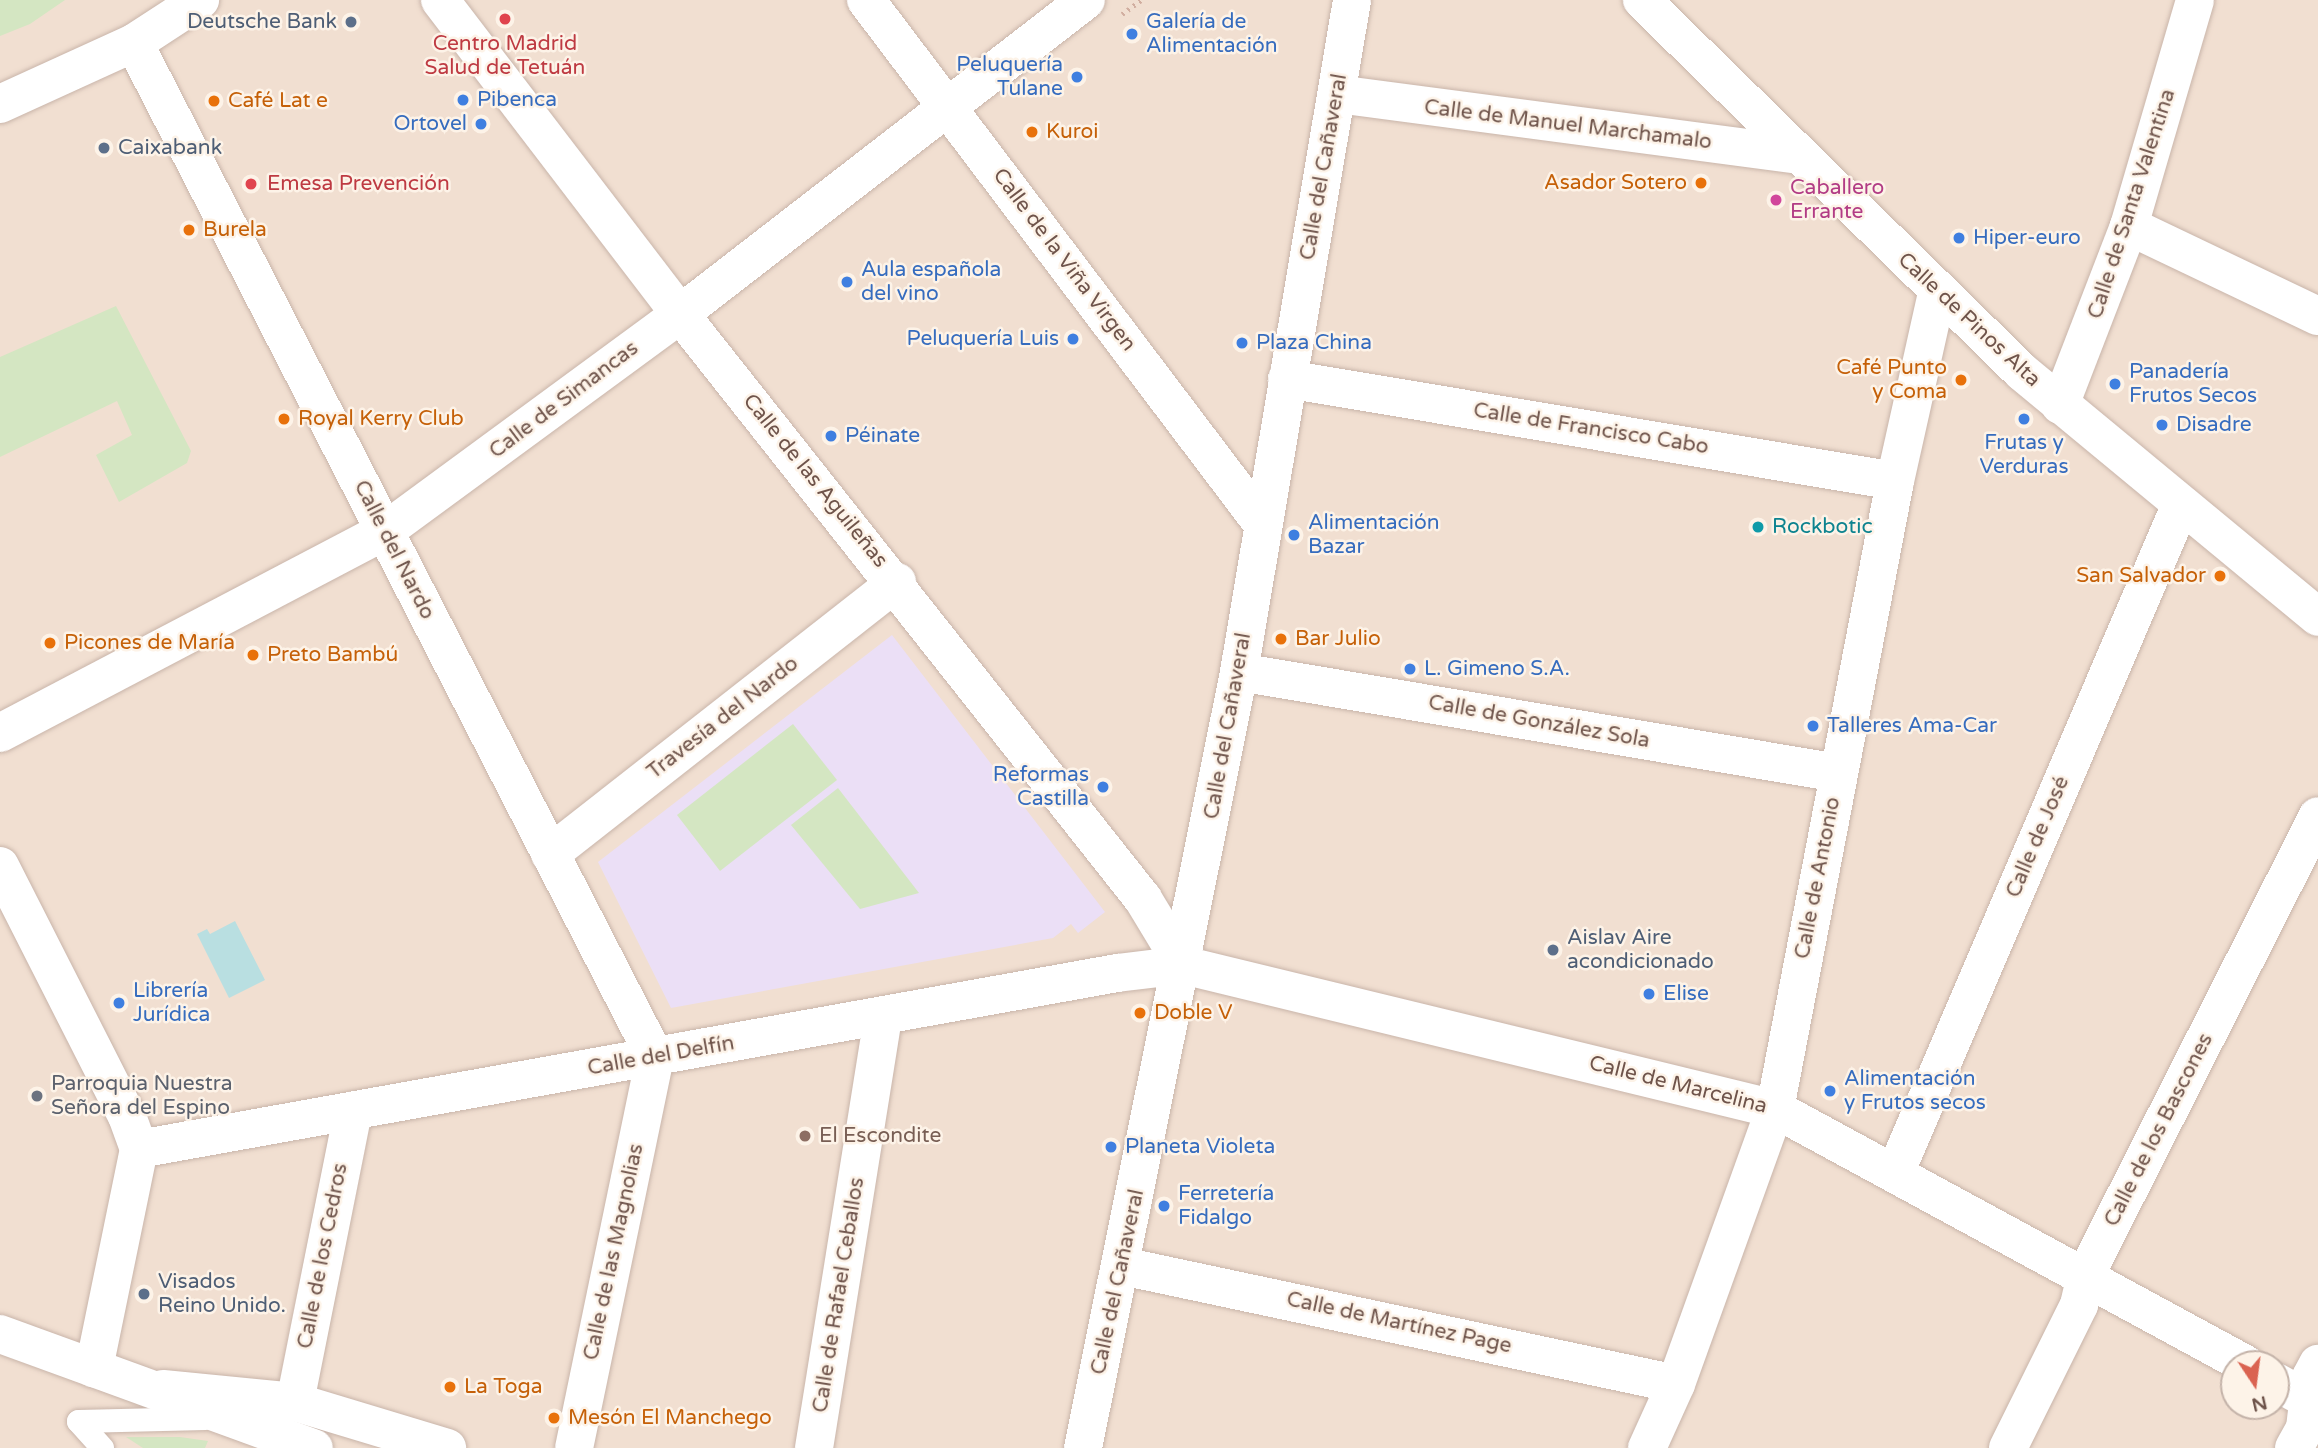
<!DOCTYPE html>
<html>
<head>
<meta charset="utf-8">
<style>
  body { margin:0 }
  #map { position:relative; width:2318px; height:1448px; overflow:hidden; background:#faeee2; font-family:"Varela Round",sans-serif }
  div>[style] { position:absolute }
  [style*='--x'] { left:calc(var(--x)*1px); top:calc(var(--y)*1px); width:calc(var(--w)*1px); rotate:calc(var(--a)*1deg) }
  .residential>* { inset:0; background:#f1dfd1 }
  .education>* { inset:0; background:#ebdff6 }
  .green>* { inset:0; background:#d4e6c2 }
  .water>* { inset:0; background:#b9dfe1 }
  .path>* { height:4.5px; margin-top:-2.25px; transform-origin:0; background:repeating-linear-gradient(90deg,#d1aea0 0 2px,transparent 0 7px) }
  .roads { filter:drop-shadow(0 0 2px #c9b5aa) drop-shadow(0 0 2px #c9b5aa) }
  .lane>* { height:23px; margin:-11.5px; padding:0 11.5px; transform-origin:11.5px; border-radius:11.5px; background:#fff }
  .street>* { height:38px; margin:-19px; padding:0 19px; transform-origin:19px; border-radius:19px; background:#fff }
  .secondary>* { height:38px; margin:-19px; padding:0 19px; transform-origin:19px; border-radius:19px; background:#fff }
  .dots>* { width:19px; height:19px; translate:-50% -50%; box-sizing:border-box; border:4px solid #fdf3e8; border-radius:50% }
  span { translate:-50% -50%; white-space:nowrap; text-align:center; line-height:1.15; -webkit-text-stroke:5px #fdf3e8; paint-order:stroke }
  .service-label { font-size:21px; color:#4e5e75 }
  .right { translate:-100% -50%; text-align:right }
  .left { translate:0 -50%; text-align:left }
  .shop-label { font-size:21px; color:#366cbe }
  .health-label { font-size:21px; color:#be3a42 }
  .food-label { font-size:21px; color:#c56008 }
  .street-label { font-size:21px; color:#6f544b }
  .hotel-label { font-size:21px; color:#b23c85 }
  .culture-label { font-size:21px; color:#0d838f }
  .worship-label { font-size:21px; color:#5b616d }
  .education-label { font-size:21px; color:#785e54 }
  .north { position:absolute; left:2220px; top:1350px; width:70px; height:70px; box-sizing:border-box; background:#fdf3e8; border:2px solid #c4b3a9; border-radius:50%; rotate:167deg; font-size:19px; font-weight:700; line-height:28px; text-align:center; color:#6f544b }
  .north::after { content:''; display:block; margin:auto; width:24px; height:32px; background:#da6351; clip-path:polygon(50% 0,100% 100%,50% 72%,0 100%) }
</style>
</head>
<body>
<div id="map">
  <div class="residential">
    <div style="clip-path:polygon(evenodd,0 0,2318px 0,2318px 1448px,0 1448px,0 0,2234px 1364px,2276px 1364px,2276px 1406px,2234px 1406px,2234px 1364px)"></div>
  </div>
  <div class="education">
    <div style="clip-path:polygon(892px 635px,1105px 912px,1078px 933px,1071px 924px,1053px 938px,671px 1008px,598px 862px)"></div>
  </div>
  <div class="green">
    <div style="clip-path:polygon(0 0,65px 0,30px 24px,0 36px)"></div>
    <div style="clip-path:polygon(116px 306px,191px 451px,187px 463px,119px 502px,96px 455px,132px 435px,117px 401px,0 457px,0 357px)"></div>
    <div style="clip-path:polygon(793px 724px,837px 780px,720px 871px,677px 815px)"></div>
    <div style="clip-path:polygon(838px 788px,919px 893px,860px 909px,791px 825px)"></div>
    <div style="clip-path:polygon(126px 1437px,180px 1437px,208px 1441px,205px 1448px,143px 1448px)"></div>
  </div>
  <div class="water">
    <div style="clip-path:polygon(235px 921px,265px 980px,229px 998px,197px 934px,207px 929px,210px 934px)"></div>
  </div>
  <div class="path">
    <div style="--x:1122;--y:14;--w:24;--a:-36"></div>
  </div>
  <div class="roads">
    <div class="lane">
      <div style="--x:78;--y:1421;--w:127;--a:-1.4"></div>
      <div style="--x:78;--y:1421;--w:36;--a:48"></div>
    </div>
    <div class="street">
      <div style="--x:440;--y:0;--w:395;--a:52.6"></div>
      <div style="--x:680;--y:314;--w:746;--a:51.64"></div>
      <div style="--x:1143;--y:899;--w:77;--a:58.8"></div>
      <div style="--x:866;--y:0;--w:655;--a:52.89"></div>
      <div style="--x:1642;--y:0;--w:532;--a:44.39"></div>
      <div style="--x:2022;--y:372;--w:384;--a:39.6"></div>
      <div style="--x:134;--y:43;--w:1140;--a:62.81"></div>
      <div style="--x:655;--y:1057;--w:399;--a:101.7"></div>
      <div style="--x:1337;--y:94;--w:466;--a:7.5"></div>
      <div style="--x:2129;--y:226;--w:209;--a:25.5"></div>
      <div style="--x:1287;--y:379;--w:616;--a:9.52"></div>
      <div style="--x:2060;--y:405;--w:192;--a:-68.9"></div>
      <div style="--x:2129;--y:226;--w:235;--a:-73.7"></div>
      <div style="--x:1239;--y:672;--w:607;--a:9.57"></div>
      <div style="--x:0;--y:733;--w:435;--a:-27.7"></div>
      <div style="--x:385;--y:531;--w:366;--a:-36.3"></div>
      <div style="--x:680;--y:314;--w:513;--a:-37.72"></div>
      <div style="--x:550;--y:854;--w:441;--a:-38.1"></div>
      <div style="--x:0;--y:866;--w:280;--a:63.1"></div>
      <div style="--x:127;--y:1116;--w:35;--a:70"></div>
      <div style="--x:139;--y:1149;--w:224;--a:101.6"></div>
      <div style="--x:139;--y:1149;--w:994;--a:-10.2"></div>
      <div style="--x:1117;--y:973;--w:66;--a:-6.9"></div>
      <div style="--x:1183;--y:965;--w:609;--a:13.67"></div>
      <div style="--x:1775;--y:1109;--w:535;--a:28.48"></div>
      <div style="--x:1896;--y:1171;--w:725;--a:-66.86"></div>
      <div style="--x:1122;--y:1266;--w:566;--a:12.02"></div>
      <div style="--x:2276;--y:1382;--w:48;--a:28.7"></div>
      <div style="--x:163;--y:1389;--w:133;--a:5.6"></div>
      <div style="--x:295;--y:1402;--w:159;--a:16.8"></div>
      <div style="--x:295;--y:1402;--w:297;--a:-78.7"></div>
      <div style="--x:814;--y:1448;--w:436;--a:-80.9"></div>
      <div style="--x:1083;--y:1448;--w:792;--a:-78.63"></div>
      <div style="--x:1239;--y:672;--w:681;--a:-80.45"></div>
      <div style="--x:1647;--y:1448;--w:70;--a:-65.6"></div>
      <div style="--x:1676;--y:1384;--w:292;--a:-70.2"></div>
      <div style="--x:1775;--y:1109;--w:639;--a:-79.18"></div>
      <div style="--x:1895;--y:481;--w:193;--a:-77.4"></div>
      <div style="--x:2008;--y:1448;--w:160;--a:-63.6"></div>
      <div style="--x:2079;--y:1305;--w:32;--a:-77"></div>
      <div style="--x:2086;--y:1274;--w:513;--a:-63.14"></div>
      <div style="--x:2294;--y:1448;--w:23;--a:-61"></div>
      <div style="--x:2305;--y:1428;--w:51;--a:-83.3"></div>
      <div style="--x:2311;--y:1377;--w:15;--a:-62"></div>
    </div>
    <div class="secondary">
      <div style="--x:0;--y:104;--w:147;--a:-24.5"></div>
      <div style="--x:134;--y:43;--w:79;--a:-33.1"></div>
      <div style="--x:0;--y:1334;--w:334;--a:20"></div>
    </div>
  </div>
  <div class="dots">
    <div style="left:505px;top:19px;background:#e0444e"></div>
    <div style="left:351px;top:22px;background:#5c6f8a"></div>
    <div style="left:1132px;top:34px;background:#3f7fe0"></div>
    <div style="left:1077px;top:77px;background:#3f7fe0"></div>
    <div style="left:463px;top:100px;background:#3f7fe0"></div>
    <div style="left:214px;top:101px;background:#e8710a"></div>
    <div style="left:481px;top:124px;background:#3f7fe0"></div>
    <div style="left:1032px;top:132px;background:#e8710a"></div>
    <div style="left:104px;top:148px;background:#5c6f8a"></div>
    <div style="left:1701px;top:183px;background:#e8710a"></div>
    <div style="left:251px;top:184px;background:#e0444e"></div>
    <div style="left:1776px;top:200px;background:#d1479c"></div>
    <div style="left:189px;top:230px;background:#e8710a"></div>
    <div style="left:1959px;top:238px;background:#3f7fe0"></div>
    <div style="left:847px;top:282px;background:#3f7fe0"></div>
    <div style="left:1073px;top:339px;background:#3f7fe0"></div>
    <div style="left:1242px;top:343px;background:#3f7fe0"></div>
    <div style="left:1961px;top:380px;background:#e8710a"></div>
    <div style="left:2115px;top:384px;background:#3f7fe0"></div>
    <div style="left:284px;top:419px;background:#e8710a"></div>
    <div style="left:2024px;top:419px;background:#3f7fe0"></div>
    <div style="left:2162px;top:425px;background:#3f7fe0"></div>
    <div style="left:831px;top:436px;background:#3f7fe0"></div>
    <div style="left:1758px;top:527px;background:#0f9aa8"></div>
    <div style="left:1294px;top:535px;background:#3f7fe0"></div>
    <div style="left:2220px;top:576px;background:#e8710a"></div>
    <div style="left:1281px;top:639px;background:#e8710a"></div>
    <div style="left:50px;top:643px;background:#e8710a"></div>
    <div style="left:253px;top:655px;background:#e8710a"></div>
    <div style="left:1410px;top:669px;background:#3f7fe0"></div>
    <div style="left:1813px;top:726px;background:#3f7fe0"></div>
    <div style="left:1103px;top:787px;background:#3f7fe0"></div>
    <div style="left:1553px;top:950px;background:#5c6f8a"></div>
    <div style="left:1649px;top:994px;background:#3f7fe0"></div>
    <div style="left:119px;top:1003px;background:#3f7fe0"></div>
    <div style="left:1140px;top:1013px;background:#e8710a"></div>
    <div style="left:1830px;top:1091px;background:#3f7fe0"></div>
    <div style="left:37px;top:1096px;background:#6b7280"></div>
    <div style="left:805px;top:1136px;background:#8d6e63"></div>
    <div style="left:1111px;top:1147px;background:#3f7fe0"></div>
    <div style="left:1164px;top:1206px;background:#3f7fe0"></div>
    <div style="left:144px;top:1294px;background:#5c6f8a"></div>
    <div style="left:450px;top:1387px;background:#e8710a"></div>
    <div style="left:554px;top:1418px;background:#e8710a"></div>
  </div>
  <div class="service-label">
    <span class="right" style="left:337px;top:22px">Deutsche Bank</span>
    <span class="left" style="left:118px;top:148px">Caixabank</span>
    <span class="left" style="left:1567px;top:950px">Aislav Aire<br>acondicionado</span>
    <span class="left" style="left:158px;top:1294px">Visados<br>Reino Unido.</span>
  </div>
  <div class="shop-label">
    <span class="left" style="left:1146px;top:34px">Galería de<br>Alimentación</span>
    <span class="right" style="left:1063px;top:77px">Peluquería<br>Tulane</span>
    <span class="left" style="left:477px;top:100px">Pibenca</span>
    <span class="right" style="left:467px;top:124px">Ortovel</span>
    <span class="left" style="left:1973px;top:238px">Hiper-euro</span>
    <span class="left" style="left:861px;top:282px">Aula española<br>del vino</span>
    <span class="right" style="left:1059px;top:339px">Peluquería Luis</span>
    <span class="left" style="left:1256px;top:343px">Plaza China</span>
    <span class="left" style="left:2129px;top:384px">Panadería<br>Frutos Secos</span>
    <span class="left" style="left:2176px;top:425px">Disadre</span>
    <span class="left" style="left:845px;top:436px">Péinate</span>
    <span style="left:2024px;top:455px">Frutas y<br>Verduras</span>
    <span class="left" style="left:1308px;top:535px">Alimentación<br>Bazar</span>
    <span class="left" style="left:1424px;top:669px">L. Gimeno S.A.</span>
    <span class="left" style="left:1827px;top:726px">Talleres Ama-Car</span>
    <span class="right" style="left:1089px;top:787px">Reformas<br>Castilla</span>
    <span class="left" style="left:133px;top:1003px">Librería<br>Jurídica</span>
    <span class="left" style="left:1663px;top:994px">Elise</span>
    <span class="left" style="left:1844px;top:1091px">Alimentación<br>y Frutos secos</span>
    <span class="left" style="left:1125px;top:1147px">Planeta Violeta</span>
    <span class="left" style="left:1178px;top:1206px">Ferretería<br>Fidalgo</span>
  </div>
  <div class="health-label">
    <span style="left:505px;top:56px">Centro Madrid<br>Salud de Tetuán</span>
    <span class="left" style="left:267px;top:184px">Emesa Prevención</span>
  </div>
  <div class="food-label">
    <span class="left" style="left:228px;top:101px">Café Lat e</span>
    <span class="left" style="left:1046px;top:132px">Kuroi</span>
    <span class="right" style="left:1687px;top:183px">Asador Sotero</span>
    <span class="left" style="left:203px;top:230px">Burela</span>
    <span class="right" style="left:1947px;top:380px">Café Punto<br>y Coma</span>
    <span class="left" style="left:298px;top:419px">Royal Kerry Club</span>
    <span class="right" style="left:2206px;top:576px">San Salvador</span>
    <span class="left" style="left:1295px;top:639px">Bar Julio</span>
    <span class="left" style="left:64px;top:643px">Picones de María</span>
    <span class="left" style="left:267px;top:655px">Preto Bambú</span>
    <span class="left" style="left:1154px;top:1013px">Doble V</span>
    <span class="left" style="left:464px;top:1387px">La Toga</span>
    <span class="left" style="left:568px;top:1418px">Mesón El Manchego</span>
  </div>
  <div class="street-label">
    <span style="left:1568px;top:125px;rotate:7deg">Calle de Manuel Marchamalo</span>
    <span style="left:1324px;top:167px;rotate:-80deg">Calle del Cañaveral</span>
    <span style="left:2132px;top:204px;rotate:-72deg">Calle de Santa Valentina</span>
    <span style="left:1064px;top:260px;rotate:53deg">Calle de la Viña Virgen</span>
    <span style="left:1969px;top:320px;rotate:43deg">Calle de Pinos Alta</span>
    <span style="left:564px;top:400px;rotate:-37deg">Calle de Simancas</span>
    <span style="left:1591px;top:429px;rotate:9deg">Calle de Francisco Cabo</span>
    <span style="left:815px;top:481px;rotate:51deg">Calle de las Aguileñas</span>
    <span style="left:394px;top:550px;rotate:63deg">Calle del Nardo</span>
    <span style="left:723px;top:718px;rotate:-38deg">Travesía del Nardo</span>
    <span style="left:1539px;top:722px;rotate:10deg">Calle de González Sola</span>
    <span style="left:1228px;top:726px;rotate:-80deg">Calle del Cañaveral</span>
    <span style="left:2038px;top:837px;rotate:-67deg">Calle de José</span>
    <span style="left:1818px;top:878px;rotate:-79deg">Calle de Antonio</span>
    <span style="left:661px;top:1056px;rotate:-10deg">Calle del Delfín</span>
    <span style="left:1678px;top:1085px;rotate:14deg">Calle de Marcelina</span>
    <span style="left:2159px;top:1130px;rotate:-63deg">Calle de los Bascones</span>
    <span style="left:614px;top:1252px;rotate:-78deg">Calle de las Magnolias</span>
    <span style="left:323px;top:1256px;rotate:-79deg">Calle de los Cedros</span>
    <span style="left:1118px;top:1282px;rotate:-78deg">Calle del Cañaveral</span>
    <span style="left:839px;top:1295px;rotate:-81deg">Calle de Rafael Ceballos</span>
    <span style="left:1399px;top:1323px;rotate:12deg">Calle de Martínez Page</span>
  </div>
  <div class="hotel-label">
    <span class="left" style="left:1790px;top:200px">Caballero<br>Errante</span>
  </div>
  <div class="culture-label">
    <span class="left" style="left:1772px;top:527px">Rockbotic</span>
  </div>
  <div class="worship-label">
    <span class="left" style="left:51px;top:1096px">Parroquia Nuestra<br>Señora del Espino</span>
  </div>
  <div class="education-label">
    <span class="left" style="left:819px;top:1136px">El Escondite</span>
  </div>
  <div class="north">N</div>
</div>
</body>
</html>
